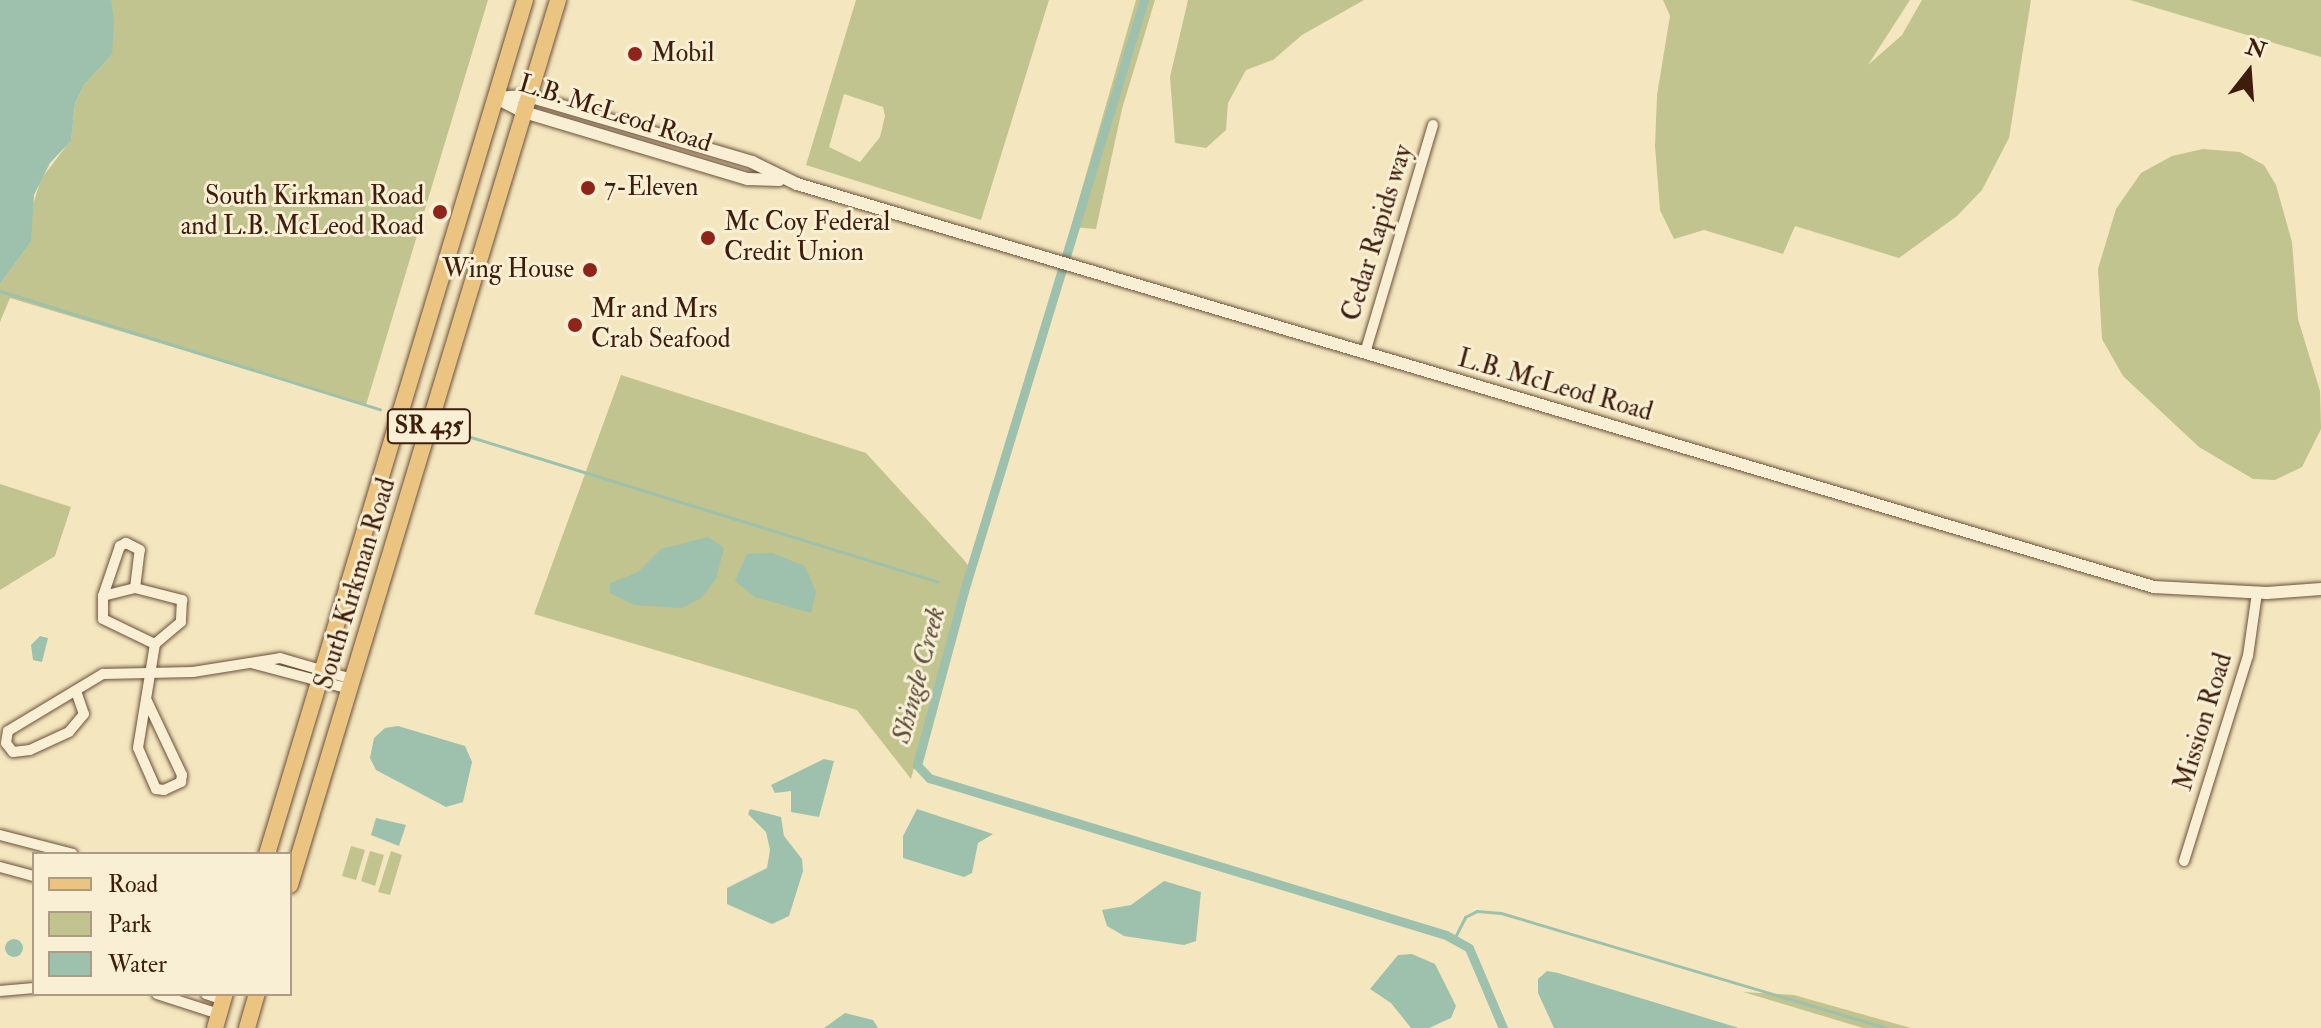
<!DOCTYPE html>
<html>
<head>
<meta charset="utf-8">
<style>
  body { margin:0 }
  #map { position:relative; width:2321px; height:1028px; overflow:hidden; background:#f4e7bf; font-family:"IM FELL Double Pica",serif }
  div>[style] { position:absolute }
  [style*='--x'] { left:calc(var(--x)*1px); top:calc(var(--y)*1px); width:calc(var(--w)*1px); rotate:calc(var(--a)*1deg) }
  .green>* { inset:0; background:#c1c48e }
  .water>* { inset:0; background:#9dc1ac }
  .round { border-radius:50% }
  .stream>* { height:3px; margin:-1.5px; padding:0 1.5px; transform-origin:1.5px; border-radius:1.5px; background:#9dc1ac }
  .canal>* { height:9px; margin:-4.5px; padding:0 4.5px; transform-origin:4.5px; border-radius:4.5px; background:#9dc1ac }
  .roads { filter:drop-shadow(0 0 2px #6c503a) drop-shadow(0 0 2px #6c503a) }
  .minor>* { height:10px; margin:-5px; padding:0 5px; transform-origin:5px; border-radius:5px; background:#f8efd5 }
  .tertiary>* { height:12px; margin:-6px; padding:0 6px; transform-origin:6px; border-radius:6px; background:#f8efd5 }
  .primary>* { height:16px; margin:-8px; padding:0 8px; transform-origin:8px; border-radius:8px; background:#eac480 }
  .dots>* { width:22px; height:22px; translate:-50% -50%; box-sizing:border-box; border:4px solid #f8efd5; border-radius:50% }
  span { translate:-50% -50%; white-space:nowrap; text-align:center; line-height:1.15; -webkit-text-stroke:6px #f8efd5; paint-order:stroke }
  .shield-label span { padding:2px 6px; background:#f8efd5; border:2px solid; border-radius:6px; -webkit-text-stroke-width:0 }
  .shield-label { font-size:24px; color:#3f1d0d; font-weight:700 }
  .poi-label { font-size:26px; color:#3f1d0d }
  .left { translate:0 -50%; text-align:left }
  .right { translate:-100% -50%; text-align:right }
  .street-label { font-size:26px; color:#3f1d0d }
  .water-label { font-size:28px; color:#5b4e3d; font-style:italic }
  .legend { position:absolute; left:32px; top:852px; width:260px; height:144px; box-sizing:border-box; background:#f8efd5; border:2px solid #ae9b85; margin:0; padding:10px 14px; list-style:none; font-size:24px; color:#3f1d0d }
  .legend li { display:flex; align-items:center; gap:16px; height:40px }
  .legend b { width:40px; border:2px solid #ae9b85 }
  .north { position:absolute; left:2209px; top:32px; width:80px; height:80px; -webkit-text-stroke:6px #f8efd5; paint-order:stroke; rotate:17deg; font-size:22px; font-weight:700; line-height:32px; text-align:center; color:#3f1d0d }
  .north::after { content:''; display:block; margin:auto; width:28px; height:36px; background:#3f1d0d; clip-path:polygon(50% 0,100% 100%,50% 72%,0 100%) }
</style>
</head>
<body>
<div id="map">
  <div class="green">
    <div style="clip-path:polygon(111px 0,488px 0,366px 405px,10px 298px,0 322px,0 284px,31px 242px,30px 214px,41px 179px,71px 140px,75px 104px,84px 85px,112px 55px)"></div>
    <div style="clip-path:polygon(evenodd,856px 0,1049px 0,981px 220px,806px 165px,856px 0,844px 94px,883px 107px,885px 116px,880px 137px,860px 162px,829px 147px,844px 94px)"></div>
    <div style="clip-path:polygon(1136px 0,1155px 0,1122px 109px,1096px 229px,1071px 227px)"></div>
    <div style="clip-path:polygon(1188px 0,1364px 0,1302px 35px,1273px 60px,1246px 70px,1228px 103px,1226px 130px,1206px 148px,1175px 143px,1170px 77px)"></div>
    <div style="clip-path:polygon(1663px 0,1910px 0,1868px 65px,1902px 35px,1922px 0,2031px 0,2009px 138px,1982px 190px,1957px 216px,1899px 258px,1795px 226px,1783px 254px,1704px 230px,1674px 239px,1660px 210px,1655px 146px,1657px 95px,1670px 16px)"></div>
    <div style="clip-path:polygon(2130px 0,2321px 0,2321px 57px)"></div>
    <div style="clip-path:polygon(2203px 149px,2240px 152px,2264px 165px,2276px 185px,2292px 242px,2298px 319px,2320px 391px,2321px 429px,2302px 467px,2275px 480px,2253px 479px,2199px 447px,2123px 376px,2102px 339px,2098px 269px,2116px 209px,2141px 173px,2172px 156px)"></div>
    <div style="clip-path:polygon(621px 375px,866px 453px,964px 560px,969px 567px,911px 779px,857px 710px,534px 614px)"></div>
    <div style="clip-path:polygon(0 484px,71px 507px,55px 556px,0 590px)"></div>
    <div style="clip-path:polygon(351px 846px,365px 850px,356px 880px,342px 876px)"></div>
    <div style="clip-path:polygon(370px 851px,384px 855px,375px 886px,361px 881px)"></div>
    <div style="clip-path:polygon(391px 851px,402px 855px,390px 895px,378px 892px)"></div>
    <div style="clip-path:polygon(1743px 992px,1794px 995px,1911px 1028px,1863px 1028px)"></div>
  </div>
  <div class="water">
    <div style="clip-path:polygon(0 0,111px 0,114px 22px,112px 55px,84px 85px,75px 104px,71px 141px,50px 163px,34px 195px,31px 242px,0 284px)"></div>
    <div style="clip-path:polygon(708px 537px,724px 548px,716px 579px,701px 598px,682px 608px,634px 605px,610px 593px,610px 583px,638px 572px,661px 549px)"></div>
    <div style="clip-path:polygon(772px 553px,805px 566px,816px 592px,811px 613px,755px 597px,735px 581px,747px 554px)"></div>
    <div style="clip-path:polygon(40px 636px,48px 638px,42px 662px,33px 660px,31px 645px)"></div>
    <div style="clip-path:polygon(398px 726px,465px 746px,472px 762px,463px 802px,446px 807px,376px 770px,370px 758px,374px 738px,385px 728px)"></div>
    <div style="clip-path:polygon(824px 759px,834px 761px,819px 817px,791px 812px,791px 791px,775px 793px,771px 785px)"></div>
    <div style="clip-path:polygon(750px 809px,781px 817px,784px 836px,802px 859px,803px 871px,789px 916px,772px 924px,727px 904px,727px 888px,767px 868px,770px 850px,766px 832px,748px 814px)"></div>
    <div style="clip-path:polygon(917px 809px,993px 834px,978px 843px,972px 873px,964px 877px,903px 858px,903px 836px)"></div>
    <div style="clip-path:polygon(376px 818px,406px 825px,399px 846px,371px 835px)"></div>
    <div style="clip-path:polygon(1164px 881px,1201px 892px,1196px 941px,1184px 945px,1124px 936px,1107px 926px,1102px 910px,1131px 905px)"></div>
    <div class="round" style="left:5px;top:939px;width:18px;height:18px"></div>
    <div style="clip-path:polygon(1412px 954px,1435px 964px,1456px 1006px,1451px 1018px,1429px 1028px,1411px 1028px,1391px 1003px,1370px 989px,1398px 955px)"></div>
    <div style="clip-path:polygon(1547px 971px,1558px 973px,1739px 1028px,1554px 1028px,1538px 993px,1538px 979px)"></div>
    <div style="clip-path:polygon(845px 1013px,873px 1020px,878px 1028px,824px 1028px)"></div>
  </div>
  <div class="stream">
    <div style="--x:0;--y:291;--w:398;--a:17.3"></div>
    <div style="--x:461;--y:434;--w:499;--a:17.2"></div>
    <div style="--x:1454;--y:939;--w:25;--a:-63"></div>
    <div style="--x:1465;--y:917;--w:13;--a:-27"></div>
    <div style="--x:1477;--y:911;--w:24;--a:5"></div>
    <div style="--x:1501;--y:913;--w:403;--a:16.6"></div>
  </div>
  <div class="canal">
    <div style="--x:1144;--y:0;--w:618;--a:106.94"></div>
    <div style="--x:964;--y:591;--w:180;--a:105.1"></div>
    <div style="--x:917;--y:765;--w:18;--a:47"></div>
    <div style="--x:929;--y:778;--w:540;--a:16.89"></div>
    <div style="--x:1446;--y:935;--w:26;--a:29"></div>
    <div style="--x:1469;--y:948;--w:87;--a:67"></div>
  </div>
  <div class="roads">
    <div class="minor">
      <div style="--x:1365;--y:353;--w:238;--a:-73.4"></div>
      <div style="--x:135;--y:588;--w:38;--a:-83"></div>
      <div style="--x:140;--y:550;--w:16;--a:-153"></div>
      <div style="--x:126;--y:543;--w:7;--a:153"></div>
      <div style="--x:120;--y:546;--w:53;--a:108.8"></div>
      <div style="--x:103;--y:596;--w:23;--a:90"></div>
      <div style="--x:103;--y:619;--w:58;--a:25.7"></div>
      <div style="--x:155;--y:644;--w:105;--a:99.3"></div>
      <div style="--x:138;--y:748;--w:45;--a:66.3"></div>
      <div style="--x:156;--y:789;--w:8;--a:7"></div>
      <div style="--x:164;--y:790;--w:19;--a:-25"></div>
      <div style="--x:181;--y:782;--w:7;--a:-82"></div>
      <div style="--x:182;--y:775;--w:84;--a:-115.3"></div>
      <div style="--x:103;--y:596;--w:33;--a:-14"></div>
      <div style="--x:135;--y:588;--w:49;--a:14.3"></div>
      <div style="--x:182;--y:600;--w:22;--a:93"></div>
      <div style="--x:181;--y:622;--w:34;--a:140"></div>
      <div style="--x:251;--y:663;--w:102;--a:14.7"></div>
      <div style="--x:77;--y:694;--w:21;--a:71"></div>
      <div style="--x:84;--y:714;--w:23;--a:130"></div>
      <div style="--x:69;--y:732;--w:43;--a:155.2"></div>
      <div style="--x:30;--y:750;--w:17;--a:173"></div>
      <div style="--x:13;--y:752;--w:11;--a:-128"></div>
      <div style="--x:6;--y:743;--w:12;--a:-81"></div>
      <div style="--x:8;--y:731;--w:111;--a:-31"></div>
      <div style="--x:103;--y:674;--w:90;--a:-1.3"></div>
      <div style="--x:193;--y:672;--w:88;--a:-9.1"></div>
      <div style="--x:280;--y:658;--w:75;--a:16.3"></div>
      <div style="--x:0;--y:835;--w:75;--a:14.6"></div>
      <div style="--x:2184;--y:861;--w:215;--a:-72.7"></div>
      <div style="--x:2248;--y:656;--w:64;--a:-81.9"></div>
      <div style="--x:0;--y:867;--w:35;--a:15"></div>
      <div style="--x:0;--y:991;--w:34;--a:-5"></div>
      <div style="--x:157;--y:994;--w:65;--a:17.9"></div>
      <div style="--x:206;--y:994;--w:18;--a:19"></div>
    </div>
    <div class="tertiary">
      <div style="--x:496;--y:98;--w:32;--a:-4"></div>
      <div style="--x:528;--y:96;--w:234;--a:16.4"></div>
      <div style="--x:752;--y:162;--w:50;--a:26.1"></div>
      <div style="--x:797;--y:184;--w:1416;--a:16.54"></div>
      <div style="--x:2154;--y:587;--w:113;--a:3"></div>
      <div style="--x:2267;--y:593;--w:54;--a:-4.2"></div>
      <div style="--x:498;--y:99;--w:29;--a:27"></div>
      <div style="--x:524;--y:112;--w:234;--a:16.7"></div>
      <div style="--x:748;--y:179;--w:31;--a:2"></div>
    </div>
    <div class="primary">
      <div style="--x:267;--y:854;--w:892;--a:-73.19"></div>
      <div style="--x:290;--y:885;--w:925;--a:-73.15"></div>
      <div style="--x:215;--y:1028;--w:35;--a:-74"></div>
      <div style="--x:247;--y:1028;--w:35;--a:-74"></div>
    </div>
  </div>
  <div class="dots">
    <div style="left:635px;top:54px;background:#8f2418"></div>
    <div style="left:588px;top:188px;background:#8f2418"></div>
    <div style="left:440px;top:212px;background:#8f2418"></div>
    <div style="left:708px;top:238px;background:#8f2418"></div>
    <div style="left:590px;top:270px;background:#8f2418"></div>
    <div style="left:575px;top:325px;background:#8f2418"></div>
  </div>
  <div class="shield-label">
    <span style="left:429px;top:426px">SR 435</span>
  </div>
  <div class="poi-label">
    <span class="left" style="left:651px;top:54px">Mobil</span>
    <span class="left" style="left:604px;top:188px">7-Eleven</span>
    <span class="right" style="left:424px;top:212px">South Kirkman Road<br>and L.B. McLeod Road</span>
    <span class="left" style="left:724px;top:238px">Mc Coy Federal<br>Credit Union</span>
    <span class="right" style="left:574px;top:270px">Wing House</span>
    <span class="left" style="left:591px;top:325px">Mr and Mrs<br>Crab Seafood</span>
  </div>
  <div class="street-label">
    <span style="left:615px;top:114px;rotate:18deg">L.B. McLeod Road</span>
    <span style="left:1378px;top:233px;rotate:-73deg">Cedar Rapids way</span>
    <span style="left:1555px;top:386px;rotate:16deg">L.B. McLeod Road</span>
    <span style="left:356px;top:584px;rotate:-73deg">South Kirkman Road</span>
    <span style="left:2204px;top:722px;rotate:-73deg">Mission Road</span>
  </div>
  <div class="water-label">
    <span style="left:919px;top:675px;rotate:-75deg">Shingle Creek</span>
  </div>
  <ul class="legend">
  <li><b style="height:10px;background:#eac480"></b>Road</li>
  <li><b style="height:22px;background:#c1c48e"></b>Park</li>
  <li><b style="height:22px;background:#9dc1ac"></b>Water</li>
  </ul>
  <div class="north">N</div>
</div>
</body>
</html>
